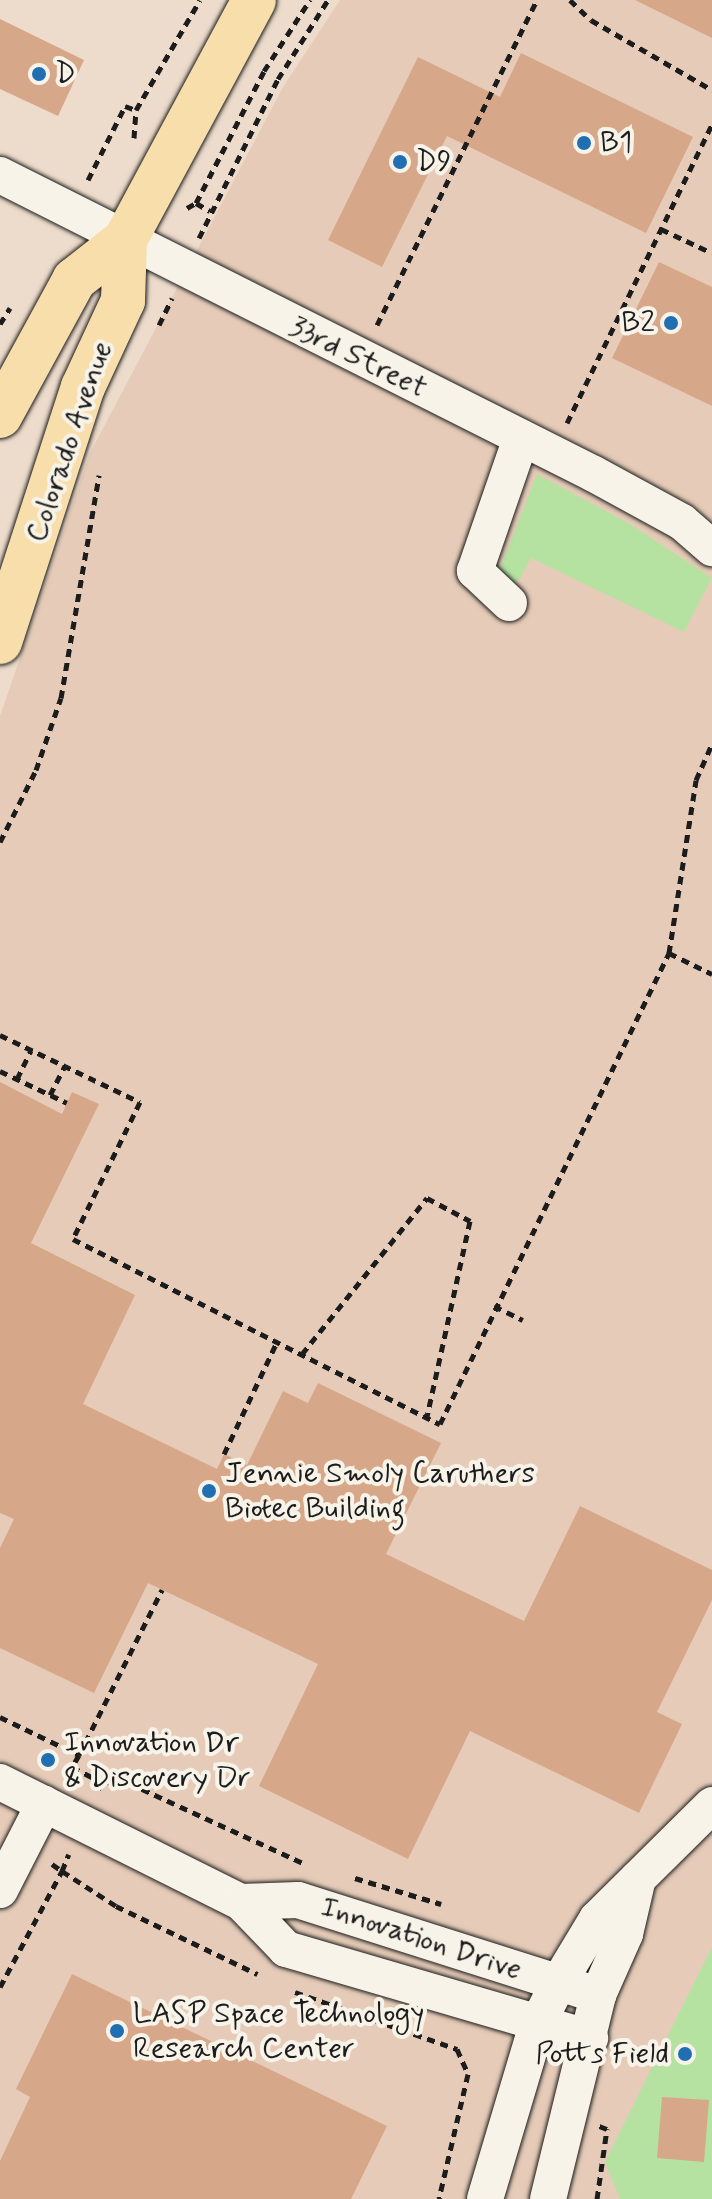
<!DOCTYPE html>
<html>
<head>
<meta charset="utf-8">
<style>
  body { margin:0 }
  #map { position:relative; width:712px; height:2199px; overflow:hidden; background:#eddccc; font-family:Mynerve,sans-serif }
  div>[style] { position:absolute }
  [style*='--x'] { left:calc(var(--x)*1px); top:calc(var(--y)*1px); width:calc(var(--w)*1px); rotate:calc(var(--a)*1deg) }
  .built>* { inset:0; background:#e6ccb8 }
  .green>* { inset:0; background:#b5e2a0 }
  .building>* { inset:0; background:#d7a789 }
  .path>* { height:5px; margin-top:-2.5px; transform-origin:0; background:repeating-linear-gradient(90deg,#1c1c1c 0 8px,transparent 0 14px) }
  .roads { filter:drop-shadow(0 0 2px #1c1c1c) drop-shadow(0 0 2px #1c1c1c) }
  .minor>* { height:36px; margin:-18px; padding:0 18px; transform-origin:18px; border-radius:18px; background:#f7f3e8 }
  .major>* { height:44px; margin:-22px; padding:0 22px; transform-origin:22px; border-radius:22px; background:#f8deab }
  .dots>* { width:22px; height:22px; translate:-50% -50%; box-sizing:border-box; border:4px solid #f7f3e8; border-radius:50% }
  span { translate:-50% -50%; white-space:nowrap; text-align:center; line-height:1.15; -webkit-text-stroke:8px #f7f3e8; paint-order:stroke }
  .poi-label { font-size:30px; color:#1c1c1c }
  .left { translate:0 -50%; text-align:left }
  .right { translate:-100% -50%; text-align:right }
  .street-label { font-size:30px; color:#1c1c1c }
</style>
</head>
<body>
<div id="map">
  <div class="built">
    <div style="clip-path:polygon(340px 0,712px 0,712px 2199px,0 2199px,0 716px,90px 453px,283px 87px)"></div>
  </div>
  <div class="green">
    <div style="clip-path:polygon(537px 474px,630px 524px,712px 578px,684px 632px,531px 558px,519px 580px,513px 583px,498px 574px)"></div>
    <div style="clip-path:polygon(712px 1947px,712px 2199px,620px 2199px,605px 2162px)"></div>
  </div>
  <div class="building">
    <div style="clip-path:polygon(635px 0,712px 0,712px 38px)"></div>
    <div style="clip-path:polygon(0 19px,84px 60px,58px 116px,0 89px)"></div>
    <div style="clip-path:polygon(521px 53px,693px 137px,646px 233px,447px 136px,382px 267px,328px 240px,418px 57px,500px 97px)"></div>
    <div style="clip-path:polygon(659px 262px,712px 287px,712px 406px,612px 358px)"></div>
    <div style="clip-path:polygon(0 1082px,62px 1114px,72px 1092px,99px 1104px,31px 1243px,135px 1295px,83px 1404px,217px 1469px,224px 1454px,247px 1465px,283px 1391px,308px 1403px,318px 1383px,441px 1443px,386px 1554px,524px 1621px,580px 1506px,712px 1570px,712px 1600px,657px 1712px,682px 1724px,639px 1813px,470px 1731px,408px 1859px,259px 1786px,318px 1664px,148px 1583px,94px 1693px,0 1648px,0 1548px,14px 1519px,0 1513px)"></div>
    <div style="clip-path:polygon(72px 1974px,387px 2126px,351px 2199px,0 2199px,0 2161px,30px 2097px,16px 2089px)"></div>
    <div style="clip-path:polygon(662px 2097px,709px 2100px,704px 2162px,657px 2158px)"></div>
  </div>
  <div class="path">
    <div style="--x:570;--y:0;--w:29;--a:44"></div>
    <div style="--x:591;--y:20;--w:140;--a:30"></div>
    <div style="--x:134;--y:138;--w:28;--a:-86"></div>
    <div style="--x:136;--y:110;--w:127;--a:-59.8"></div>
    <div style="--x:88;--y:180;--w:83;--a:-63.4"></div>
    <div style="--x:125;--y:106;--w:12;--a:20"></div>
    <div style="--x:196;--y:203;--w:16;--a:30"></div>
    <div style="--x:187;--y:208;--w:10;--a:-29"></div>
    <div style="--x:196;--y:203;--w:148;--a:-62.7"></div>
    <div style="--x:264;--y:71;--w:85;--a:-57.1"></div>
    <div style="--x:661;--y:229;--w:56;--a:25.2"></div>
    <div style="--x:199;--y:238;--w:178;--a:-63.6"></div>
    <div style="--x:278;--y:79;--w:93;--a:-57.7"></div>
    <div style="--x:0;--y:324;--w:19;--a:-58"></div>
    <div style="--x:159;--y:325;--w:30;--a:-64"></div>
    <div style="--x:377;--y:325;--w:362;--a:-63.8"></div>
    <div style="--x:567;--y:423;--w:331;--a:-64.1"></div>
    <div style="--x:0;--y:842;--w:80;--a:-63.4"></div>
    <div style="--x:36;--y:770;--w:76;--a:-70.9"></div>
    <div style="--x:61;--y:698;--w:226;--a:-80.3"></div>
    <div style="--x:669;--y:953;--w:175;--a:-81.1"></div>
    <div style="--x:696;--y:780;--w:39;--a:-66"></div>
    <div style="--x:0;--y:1035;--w:155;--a:25.6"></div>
    <div style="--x:140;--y:1102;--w:153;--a:116.1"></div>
    <div style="--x:73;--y:1239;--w:411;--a:26.8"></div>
    <div style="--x:440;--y:1424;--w:524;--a:-64.07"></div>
    <div style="--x:669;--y:953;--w:48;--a:26"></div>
    <div style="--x:0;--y:1071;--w:74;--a:25.5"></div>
    <div style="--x:17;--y:1079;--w:32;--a:-64"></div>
    <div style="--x:50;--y:1095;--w:33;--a:-63"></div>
    <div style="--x:494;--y:1306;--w:32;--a:26"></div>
    <div style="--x:302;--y:1354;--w:200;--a:-51.3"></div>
    <div style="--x:427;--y:1198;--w:49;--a:28.1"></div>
    <div style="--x:470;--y:1221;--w:200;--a:102.4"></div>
    <div style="--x:224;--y:1454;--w:124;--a:-64.7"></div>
    <div style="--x:0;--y:1717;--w:88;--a:25.7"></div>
    <div style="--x:79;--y:1755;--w:14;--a:120"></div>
    <div style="--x:72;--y:1767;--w:34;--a:27"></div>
    <div style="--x:102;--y:1782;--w:13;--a:117"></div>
    <div style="--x:79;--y:1755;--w:185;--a:-63.3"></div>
    <div style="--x:102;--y:1782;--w:27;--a:2"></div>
    <div style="--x:129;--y:1783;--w:192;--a:24.7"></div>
    <div style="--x:52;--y:1864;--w:12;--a:35"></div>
    <div style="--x:62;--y:1871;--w:18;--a:-68"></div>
    <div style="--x:355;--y:1878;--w:90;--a:16.8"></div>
    <div style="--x:0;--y:1987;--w:132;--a:-61.9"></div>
    <div style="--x:62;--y:1871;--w:64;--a:32.9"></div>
    <div style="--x:116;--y:1906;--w:157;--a:25.7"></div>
    <div style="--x:295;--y:1992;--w:172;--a:19.4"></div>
    <div style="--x:457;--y:2049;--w:27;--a:66"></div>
    <div style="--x:468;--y:2074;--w:128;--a:103.1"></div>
    <div style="--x:597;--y:2199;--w:71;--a:-81.9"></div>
    <div style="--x:607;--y:2129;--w:9;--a:-159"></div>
  </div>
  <div class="roads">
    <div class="minor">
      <div style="--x:0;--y:175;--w:665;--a:26.72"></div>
      <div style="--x:594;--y:474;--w:100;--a:28.6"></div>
      <div style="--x:682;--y:522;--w:40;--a:41"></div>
      <div style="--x:509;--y:603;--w:47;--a:-136.7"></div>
      <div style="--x:475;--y:571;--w:141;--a:-70.9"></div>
      <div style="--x:0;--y:1782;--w:269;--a:26.5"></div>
      <div style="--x:241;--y:1902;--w:65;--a:46.2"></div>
      <div style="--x:286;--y:1949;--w:317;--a:16.3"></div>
      <div style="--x:0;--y:1890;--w:97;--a:-62.9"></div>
      <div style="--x:241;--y:1902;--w:57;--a:-2"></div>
      <div style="--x:298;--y:1900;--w:315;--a:17.6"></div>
      <div style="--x:485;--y:2199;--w:182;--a:-73.4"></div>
      <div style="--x:537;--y:2025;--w:48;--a:-62.9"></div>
      <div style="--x:559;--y:1982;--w:74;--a:-58.9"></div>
      <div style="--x:597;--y:1919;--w:162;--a:-44.7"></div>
      <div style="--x:548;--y:2199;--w:210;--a:-76.2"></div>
      <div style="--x:598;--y:1995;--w:67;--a:-66.1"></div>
      <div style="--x:625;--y:1934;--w:57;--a:-76.9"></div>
    </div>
    <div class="major">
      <div style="--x:0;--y:416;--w:155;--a:-61.4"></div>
      <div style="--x:74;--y:280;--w:65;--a:-38.1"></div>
      <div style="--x:125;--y:240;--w:272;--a:-61.7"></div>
      <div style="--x:0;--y:642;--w:268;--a:-72"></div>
      <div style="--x:83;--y:387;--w:95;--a:-65.1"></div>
      <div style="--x:123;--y:301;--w:61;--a:-88.1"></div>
    </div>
  </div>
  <div class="dots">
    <div style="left:39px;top:74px;background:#1f6fb2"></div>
    <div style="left:584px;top:143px;background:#1f6fb2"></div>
    <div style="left:400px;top:162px;background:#1f6fb2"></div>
    <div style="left:671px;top:323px;background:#1f6fb2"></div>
    <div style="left:209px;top:1491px;background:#1f6fb2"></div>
    <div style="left:48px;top:1760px;background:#1f6fb2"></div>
    <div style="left:117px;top:2031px;background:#1f6fb2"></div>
    <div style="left:685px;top:2054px;background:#1f6fb2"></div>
  </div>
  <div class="poi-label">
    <span class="left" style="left:55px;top:74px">D</span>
    <span class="left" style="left:600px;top:143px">B1</span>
    <span class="left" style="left:416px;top:162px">D9</span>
    <span class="right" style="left:655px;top:323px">B2</span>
    <span class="left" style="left:225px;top:1491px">Jennie Smoly Caruthers<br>Biotec Building</span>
    <span class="left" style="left:64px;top:1760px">Innovation Dr<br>&amp; Discovery Dr</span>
    <span class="left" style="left:133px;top:2031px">LASP Space Technology<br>Research Center</span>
    <span class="right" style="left:669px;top:2054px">Potts Field</span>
  </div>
  <div class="street-label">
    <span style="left:358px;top:358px;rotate:26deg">33rd Street</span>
    <span style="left:70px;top:442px;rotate:-71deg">Colorado Avenue</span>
    <span style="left:421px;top:1939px;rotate:18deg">Innovation Drive</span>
  </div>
</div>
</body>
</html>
